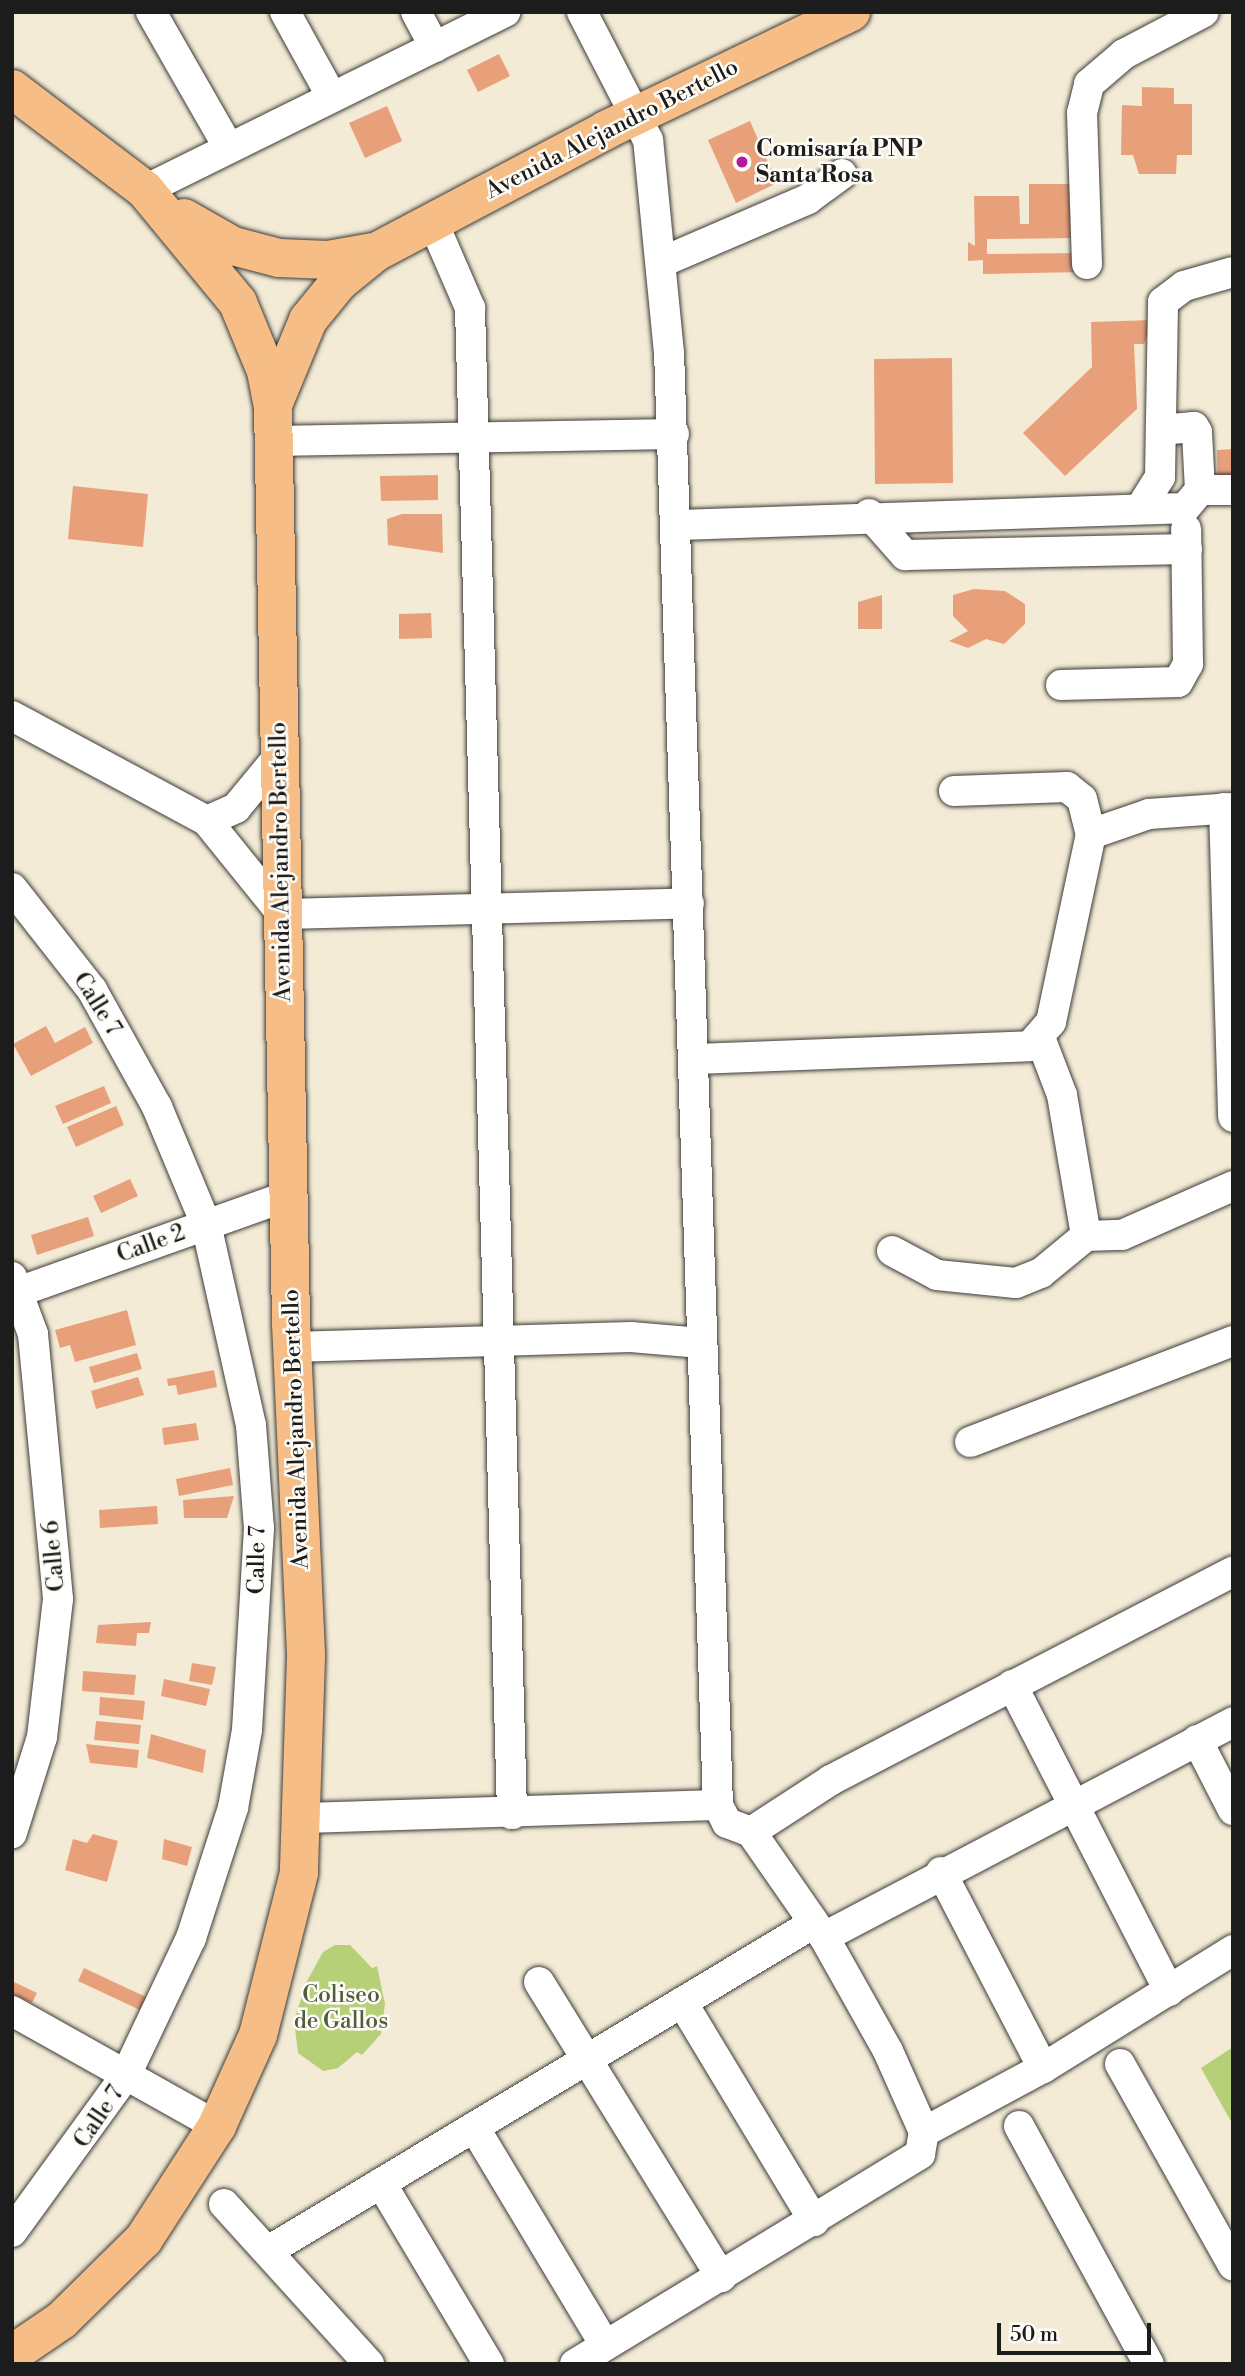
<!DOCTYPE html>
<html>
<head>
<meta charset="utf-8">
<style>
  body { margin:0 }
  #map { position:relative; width:1245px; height:2376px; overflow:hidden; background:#f3ebd6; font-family:"Libre Bodoni",serif }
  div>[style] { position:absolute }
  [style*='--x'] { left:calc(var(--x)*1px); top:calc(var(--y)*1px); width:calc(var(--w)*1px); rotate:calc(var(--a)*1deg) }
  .green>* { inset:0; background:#b5d076 }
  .building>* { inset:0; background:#e8a07b }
  .roads { filter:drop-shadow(0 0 2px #3c3b38) drop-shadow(0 0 2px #3c3b38) }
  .minor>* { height:30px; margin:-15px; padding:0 15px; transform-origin:15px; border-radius:15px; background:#fff }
  .major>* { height:38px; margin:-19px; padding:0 19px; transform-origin:19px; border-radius:19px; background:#f6be86 }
  .dots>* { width:19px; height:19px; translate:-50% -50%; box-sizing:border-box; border:4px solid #fdfcf7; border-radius:50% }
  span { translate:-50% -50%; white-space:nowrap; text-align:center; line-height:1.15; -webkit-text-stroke:5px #fdfcf7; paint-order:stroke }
  .street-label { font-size:23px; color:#1c1c1c }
  .poi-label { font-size:23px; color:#1c1c1c; font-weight:700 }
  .left { translate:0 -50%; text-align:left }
  .park-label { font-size:23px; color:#525b3c }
  .frame { position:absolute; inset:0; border:14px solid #1c1c1c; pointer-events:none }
  .scale { position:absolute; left:997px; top:2323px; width:154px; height:32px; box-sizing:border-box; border:4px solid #1c1c1c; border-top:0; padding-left:9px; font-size:21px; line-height:24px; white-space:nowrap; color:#1c1c1c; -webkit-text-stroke:5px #fdfcf7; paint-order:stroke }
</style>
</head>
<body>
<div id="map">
  <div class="green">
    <div style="clip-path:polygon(335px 1945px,350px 1945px,372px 1968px,377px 1966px,385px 2004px,381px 2034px,362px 2055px,357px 2052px,338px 2068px,323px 2071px,298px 2053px,294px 2020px,307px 1981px,323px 1952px)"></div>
    <div style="clip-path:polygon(1233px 2047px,1233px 2125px,1201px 2068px)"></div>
  </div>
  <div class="building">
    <div style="clip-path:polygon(499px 54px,510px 76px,478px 92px,467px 70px)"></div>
    <div style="clip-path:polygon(1142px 87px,1174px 88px,1174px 104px,1192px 104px,1192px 155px,1177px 155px,1176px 174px,1139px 174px,1133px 155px,1121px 155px,1122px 105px,1142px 106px)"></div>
    <div style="clip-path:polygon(387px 106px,402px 141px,365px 158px,349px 123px)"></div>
    <div style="clip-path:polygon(750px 121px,777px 183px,736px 203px,708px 140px)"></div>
    <div style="clip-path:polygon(1029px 184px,1078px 184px,1078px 238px,987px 239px,987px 254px,1076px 253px,1085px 272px,983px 274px,983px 260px,968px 261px,968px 242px,975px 246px,974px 196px,1019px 196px,1020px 224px,1029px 224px)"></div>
    <div style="clip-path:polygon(1153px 320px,1144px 344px,1134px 344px,1137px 409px,1065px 476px,1023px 433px,1092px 367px,1091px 322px)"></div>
    <div style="clip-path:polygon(952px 358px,953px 483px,875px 484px,874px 359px)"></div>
    <div style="clip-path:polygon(1233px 449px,1233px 479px,1218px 480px,1217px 450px)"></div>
    <div style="clip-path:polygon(438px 475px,438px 500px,381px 501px,380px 476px)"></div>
    <div style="clip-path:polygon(73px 486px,148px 494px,143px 547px,68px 539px)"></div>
    <div style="clip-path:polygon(402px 514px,442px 514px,443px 553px,388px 545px,387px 519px)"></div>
    <div style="clip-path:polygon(974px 589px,1005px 591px,1025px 604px,1025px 624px,1004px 644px,986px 639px,968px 648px,949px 641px,968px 631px,953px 616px,953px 595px)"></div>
    <div style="clip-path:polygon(882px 595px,882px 629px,858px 629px,858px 602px)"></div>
    <div style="clip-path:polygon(431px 613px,432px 638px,399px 639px,399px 614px)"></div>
    <div style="clip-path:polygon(46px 1026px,55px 1043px,85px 1027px,93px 1043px,31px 1076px,13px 1044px)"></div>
    <div style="clip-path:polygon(104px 1086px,111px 1103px,63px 1124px,55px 1106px)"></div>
    <div style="clip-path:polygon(116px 1106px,124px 1125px,76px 1147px,67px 1127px)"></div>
    <div style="clip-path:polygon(130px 1179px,138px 1196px,101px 1213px,93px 1196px)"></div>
    <div style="clip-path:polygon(88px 1217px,94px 1236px,37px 1255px,31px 1235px)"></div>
    <div style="clip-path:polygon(127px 1310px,136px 1345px,75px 1362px,70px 1345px,60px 1348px,55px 1330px)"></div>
    <div style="clip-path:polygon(137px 1353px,142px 1369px,94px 1383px,89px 1367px)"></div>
    <div style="clip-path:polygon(214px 1370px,217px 1387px,178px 1395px,176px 1385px,168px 1386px,167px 1379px)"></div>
    <div style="clip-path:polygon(138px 1377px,144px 1395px,96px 1409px,91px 1391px)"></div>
    <div style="clip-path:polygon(196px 1423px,199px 1440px,164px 1445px,162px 1428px)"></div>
    <div style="clip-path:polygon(230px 1468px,233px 1485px,179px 1496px,176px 1479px)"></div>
    <div style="clip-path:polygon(234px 1496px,227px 1518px,184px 1518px,183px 1500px)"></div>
    <div style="clip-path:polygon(157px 1506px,158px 1524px,100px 1528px,99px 1510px)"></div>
    <div style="clip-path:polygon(151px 1622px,149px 1633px,137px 1633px,136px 1646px,96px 1643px,98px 1625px)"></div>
    <div style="clip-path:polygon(192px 1663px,216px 1667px,212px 1685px,189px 1681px)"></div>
    <div style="clip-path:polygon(83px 1671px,136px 1675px,134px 1695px,82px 1691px)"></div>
    <div style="clip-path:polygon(164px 1679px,210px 1689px,206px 1706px,161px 1696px)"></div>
    <div style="clip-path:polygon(100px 1697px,145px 1701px,143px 1720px,99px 1715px)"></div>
    <div style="clip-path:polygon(96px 1721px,141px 1725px,139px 1744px,94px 1740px)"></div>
    <div style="clip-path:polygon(151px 1734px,206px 1750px,203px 1773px,147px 1758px)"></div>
    <div style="clip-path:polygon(86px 1744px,139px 1750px,137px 1768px,90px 1763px)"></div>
    <div style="clip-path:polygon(93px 1834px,118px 1841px,107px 1882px,65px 1870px,73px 1839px,87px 1843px)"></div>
    <div style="clip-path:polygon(164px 1839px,192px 1847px,187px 1866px,162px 1859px)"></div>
    <div style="clip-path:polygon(84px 1968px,146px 1997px,140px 2010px,78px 1981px)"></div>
    <div style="clip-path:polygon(12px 1981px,37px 1993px,32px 2003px,12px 1994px)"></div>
  </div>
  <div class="roads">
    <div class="minor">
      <div style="--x:151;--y:12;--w:157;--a:60.2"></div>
      <div style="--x:285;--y:12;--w:97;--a:61.1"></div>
      <div style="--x:416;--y:12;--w:40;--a:62"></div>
      <div style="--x:145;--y:190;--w:402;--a:-26.3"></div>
      <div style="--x:432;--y:220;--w:96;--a:66.6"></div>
      <div style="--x:470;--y:308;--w:1507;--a:88.4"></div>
      <div style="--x:662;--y:262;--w:159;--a:-23.3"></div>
      <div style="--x:808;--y:199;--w:42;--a:-36.3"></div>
      <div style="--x:1087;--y:264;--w:151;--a:-91.9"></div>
      <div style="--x:1082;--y:113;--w:30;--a:-76"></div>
      <div style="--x:1089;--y:84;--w:46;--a:-40.6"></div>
      <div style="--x:1124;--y:54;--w:90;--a:-27.7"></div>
      <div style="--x:273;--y:441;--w:401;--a:-1"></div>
      <div style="--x:1200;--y:490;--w:33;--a:0"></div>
      <div style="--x:1140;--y:509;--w:38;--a:-58"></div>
      <div style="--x:1160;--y:477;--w:175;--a:-89"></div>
      <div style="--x:1163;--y:302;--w:26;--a:-37"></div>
      <div style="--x:1184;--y:286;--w:51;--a:-15.9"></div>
      <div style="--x:869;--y:514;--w:55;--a:48.7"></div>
      <div style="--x:905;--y:555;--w:282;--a:-1.2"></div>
      <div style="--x:679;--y:525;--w:506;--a:-1.92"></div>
      <div style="--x:1185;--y:508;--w:23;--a:-50"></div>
      <div style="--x:1200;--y:490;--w:58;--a:-93"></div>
      <div style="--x:1197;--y:432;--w:6;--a:-121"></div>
      <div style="--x:1194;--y:427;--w:32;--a:175"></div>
      <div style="--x:1061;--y:685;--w:117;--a:-1.5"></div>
      <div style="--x:1178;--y:682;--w:21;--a:-61"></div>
      <div style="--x:1188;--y:664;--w:135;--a:-90.8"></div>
      <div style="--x:12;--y:716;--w:221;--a:28.3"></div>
      <div style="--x:207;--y:821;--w:119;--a:51.1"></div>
      <div style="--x:282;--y:914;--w:407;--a:-1.5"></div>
      <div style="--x:954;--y:791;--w:113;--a:-2"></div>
      <div style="--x:1067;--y:787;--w:19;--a:39"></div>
      <div style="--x:1082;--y:799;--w:36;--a:76"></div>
      <div style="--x:1224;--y:808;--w:309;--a:88.3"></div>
      <div style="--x:207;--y:821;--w:32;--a:-24"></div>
      <div style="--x:236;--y:808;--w:67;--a:-50.4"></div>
      <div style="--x:12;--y:888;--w:130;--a:51.9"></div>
      <div style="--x:92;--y:990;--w:134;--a:60.9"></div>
      <div style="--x:157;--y:1107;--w:127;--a:67.3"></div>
      <div style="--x:206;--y:1224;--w:206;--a:77.4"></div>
      <div style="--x:251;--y:1425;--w:103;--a:85.6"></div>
      <div style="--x:259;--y:1528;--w:202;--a:93.4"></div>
      <div style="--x:247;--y:1730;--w:79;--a:100.2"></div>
      <div style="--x:233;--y:1808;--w:137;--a:107.9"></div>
      <div style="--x:191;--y:1938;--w:152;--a:115.4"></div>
      <div style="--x:126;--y:2075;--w:194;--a:126"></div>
      <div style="--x:1041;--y:1040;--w:59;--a:69.1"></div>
      <div style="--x:1062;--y:1095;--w:143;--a:80.3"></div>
      <div style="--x:696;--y:1059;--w:334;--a:-2.2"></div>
      <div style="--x:1030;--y:1046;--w:32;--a:-49"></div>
      <div style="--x:1051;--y:1022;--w:192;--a:-78"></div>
      <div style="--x:1091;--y:834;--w:61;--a:-19"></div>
      <div style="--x:1149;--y:814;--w:84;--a:-4.1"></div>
      <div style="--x:892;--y:1251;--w:51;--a:28.1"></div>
      <div style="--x:937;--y:1275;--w:79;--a:5.8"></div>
      <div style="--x:1016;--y:1283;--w:27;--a:-22"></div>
      <div style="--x:1041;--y:1273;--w:58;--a:-39.4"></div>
      <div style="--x:1086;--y:1236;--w:36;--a:-2"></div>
      <div style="--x:1122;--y:1235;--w:121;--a:-23.8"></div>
      <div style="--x:12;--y:1277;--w:61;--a:69.8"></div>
      <div style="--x:33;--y:1334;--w:266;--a:84.6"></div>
      <div style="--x:58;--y:1599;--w:139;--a:96.6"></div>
      <div style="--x:42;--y:1737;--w:101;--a:107.4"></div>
      <div style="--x:12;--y:1294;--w:295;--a:-19.6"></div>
      <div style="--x:292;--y:1347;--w:339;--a:-1.7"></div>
      <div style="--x:631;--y:1337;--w:70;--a:4.9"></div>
      <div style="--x:970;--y:1442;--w:282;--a:-21"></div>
      <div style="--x:1012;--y:1685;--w:344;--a:62.8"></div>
      <div style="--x:1197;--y:1740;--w:79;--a:62.8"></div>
      <div style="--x:304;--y:1818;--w:414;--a:-1.8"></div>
      <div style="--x:751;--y:1832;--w:95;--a:-33"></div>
      <div style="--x:831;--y:1780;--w:453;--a:-27.4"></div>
      <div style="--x:941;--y:1872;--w:221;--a:62.5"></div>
      <div style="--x:824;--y:1937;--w:462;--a:-27.7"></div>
      <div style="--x:539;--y:1982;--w:347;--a:58.3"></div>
      <div style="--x:682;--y:2002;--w:256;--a:58.9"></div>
      <div style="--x:12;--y:2011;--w:235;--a:29.3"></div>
      <div style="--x:1120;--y:2064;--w:231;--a:60.7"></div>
      <div style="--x:1019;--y:2126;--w:271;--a:61.4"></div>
      <div style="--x:474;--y:2127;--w:254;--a:59"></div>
      <div style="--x:924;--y:2132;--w:135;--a:-28.3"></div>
      <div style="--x:1043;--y:2068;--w:224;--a:-31.8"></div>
      <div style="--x:381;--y:2183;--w:211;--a:59.2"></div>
      <div style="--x:224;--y:2204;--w:216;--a:47.8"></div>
      <div style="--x:268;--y:2251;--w:637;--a:-30.99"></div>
      <div style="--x:575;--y:2364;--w:404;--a:-31.3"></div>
      <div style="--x:920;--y:2154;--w:22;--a:-80"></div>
      <div style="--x:924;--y:2132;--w:89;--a:-114"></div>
      <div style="--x:888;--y:2051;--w:131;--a:-119.3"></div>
      <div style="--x:824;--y:1937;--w:128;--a:-124.8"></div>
      <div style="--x:751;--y:1832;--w:26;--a:-159"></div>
      <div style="--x:727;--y:1823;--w:20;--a:-117"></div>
      <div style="--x:718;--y:1805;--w:1453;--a:-91.93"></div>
      <div style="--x:669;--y:353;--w:214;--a:-95.6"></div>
      <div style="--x:648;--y:140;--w:144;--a:-117.3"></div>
    </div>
    <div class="major">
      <div style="--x:12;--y:89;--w:167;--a:37.2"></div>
      <div style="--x:145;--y:190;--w:146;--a:50.5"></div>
      <div style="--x:238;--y:303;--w:74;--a:67.6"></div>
      <div style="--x:266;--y:371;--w:37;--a:79"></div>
      <div style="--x:273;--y:407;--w:916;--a:88.87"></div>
      <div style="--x:291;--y:1323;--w:334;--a:87.4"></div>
      <div style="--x:306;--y:1657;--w:216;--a:91.9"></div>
      <div style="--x:299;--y:1873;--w:167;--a:104.2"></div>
      <div style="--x:258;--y:2035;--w:100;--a:114.3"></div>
      <div style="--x:217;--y:2126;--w:135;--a:122.9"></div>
      <div style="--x:144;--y:2239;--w:115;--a:135.4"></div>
      <div style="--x:62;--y:2320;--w:60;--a:145.8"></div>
      <div style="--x:184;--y:218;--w:56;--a:29.7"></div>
      <div style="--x:233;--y:246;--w:48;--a:14.6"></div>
      <div style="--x:279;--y:258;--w:49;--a:2.3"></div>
      <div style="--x:328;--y:260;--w:46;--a:-10.1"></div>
      <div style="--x:273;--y:405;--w:92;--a:-67.6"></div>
      <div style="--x:308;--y:320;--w:49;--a:-50.8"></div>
      <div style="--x:339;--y:282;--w:48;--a:-39"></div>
      <div style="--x:376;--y:252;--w:260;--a:-27.9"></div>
      <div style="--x:606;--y:130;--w:272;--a:-25.7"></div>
    </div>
  </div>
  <div class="dots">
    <div style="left:742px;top:162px;background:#b5179e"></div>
  </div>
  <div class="street-label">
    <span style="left:612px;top:129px;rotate:-27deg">Avenida Alejandro Bertello</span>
    <span style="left:281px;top:862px;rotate:-91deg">Avenida Alejandro Bertello</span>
    <span style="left:97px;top:1004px;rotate:58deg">Calle 7</span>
    <span style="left:151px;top:1244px;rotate:-20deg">Calle 2</span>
    <span style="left:296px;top:1429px;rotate:-92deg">Avenida Alejandro Bertello</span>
    <span style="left:54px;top:1556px;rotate:-95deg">Calle 6</span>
    <span style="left:257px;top:1560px;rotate:-89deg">Calle 7</span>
    <span style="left:99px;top:2117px;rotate:-56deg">Calle 7</span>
  </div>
  <div class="poi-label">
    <span class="left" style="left:756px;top:162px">Comisaría PNP<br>Santa Rosa</span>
  </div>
  <div class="park-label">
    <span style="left:341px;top:2008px">Coliseo<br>de Gallos</span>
  </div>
  <div class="frame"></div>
  <div class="scale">50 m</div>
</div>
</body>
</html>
